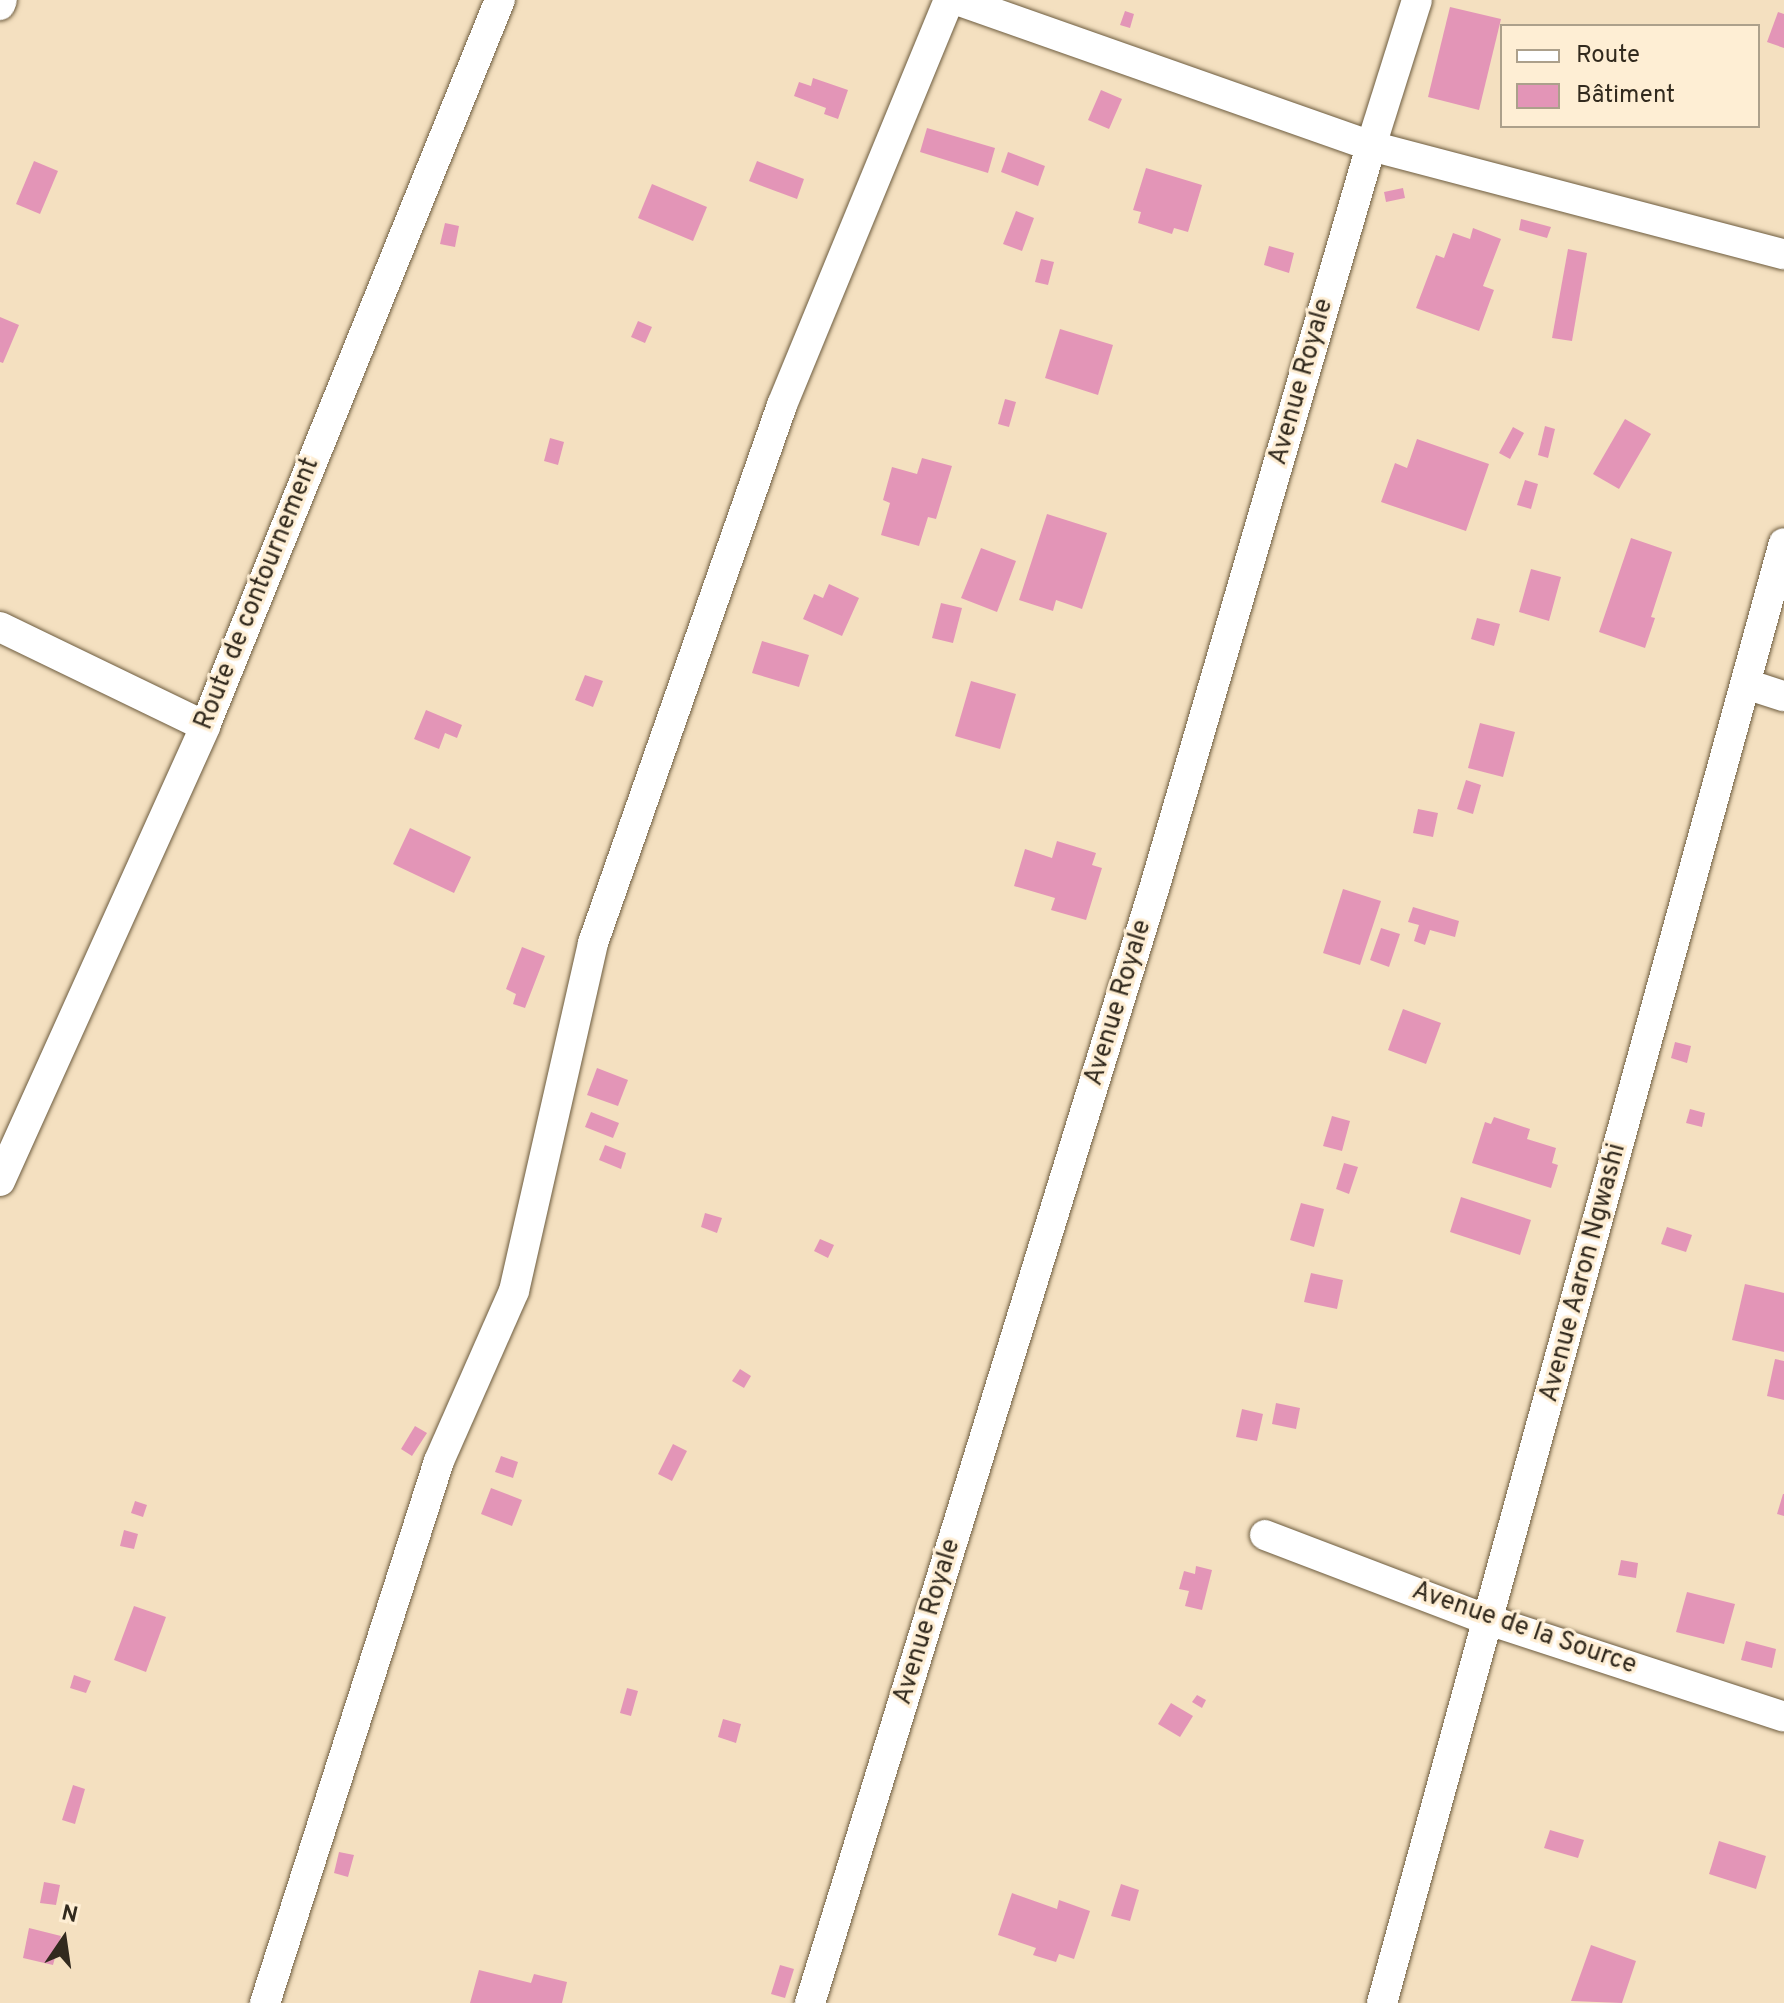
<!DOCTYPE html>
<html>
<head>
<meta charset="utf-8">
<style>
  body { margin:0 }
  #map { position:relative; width:1784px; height:2003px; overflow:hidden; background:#f4e0c0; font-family:Overpass,sans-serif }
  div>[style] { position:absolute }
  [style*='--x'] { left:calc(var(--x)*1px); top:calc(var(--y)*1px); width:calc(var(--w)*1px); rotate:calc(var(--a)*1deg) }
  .building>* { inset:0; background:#e395b7 }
  .roads { filter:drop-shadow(0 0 2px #6d5c3f) drop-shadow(0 0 2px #6d5c3f) }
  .minor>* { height:30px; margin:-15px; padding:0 15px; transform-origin:15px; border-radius:15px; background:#fff }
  span { translate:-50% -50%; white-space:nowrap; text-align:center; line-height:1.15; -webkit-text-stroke:6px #feeed4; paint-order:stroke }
  .street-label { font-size:26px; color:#322a1e }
  .legend { position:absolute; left:1500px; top:24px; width:260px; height:104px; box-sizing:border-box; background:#feeed4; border:2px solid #aca08b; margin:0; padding:10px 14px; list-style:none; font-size:24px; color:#322a1e }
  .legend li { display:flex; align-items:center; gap:16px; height:40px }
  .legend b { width:40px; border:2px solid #aca08b }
  .north { position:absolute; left:24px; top:1899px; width:80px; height:80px; -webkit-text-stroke:6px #feeed4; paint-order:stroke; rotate:13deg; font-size:22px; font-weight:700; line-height:32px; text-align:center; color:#322a1e }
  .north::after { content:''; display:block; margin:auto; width:28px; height:36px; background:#322a1e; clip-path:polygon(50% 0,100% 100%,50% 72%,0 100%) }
</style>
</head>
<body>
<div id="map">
  <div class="building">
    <div style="clip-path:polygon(1450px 7px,1501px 19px,1479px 110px,1428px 97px)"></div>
    <div style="clip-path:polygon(1125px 11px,1134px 14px,1130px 28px,1120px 25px)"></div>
    <div style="clip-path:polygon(1778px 12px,1784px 14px,1784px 48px,1767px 42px)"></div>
    <div style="clip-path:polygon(813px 78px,848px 90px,838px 119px,824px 114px,826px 108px,794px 96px,799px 82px,811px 86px)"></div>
    <div style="clip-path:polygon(1101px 90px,1122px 99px,1109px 129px,1088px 120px)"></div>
    <div style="clip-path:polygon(927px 128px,995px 148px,988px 173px,920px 152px)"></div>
    <div style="clip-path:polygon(1008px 152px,1045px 166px,1038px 186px,1001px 172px)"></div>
    <div style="clip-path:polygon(34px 161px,58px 171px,40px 214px,16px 204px)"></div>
    <div style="clip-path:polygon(757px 161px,804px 179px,797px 199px,749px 181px)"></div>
    <div style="clip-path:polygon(1146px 168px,1202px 185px,1188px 232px,1174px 228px,1172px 234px,1138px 223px,1141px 212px,1133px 210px)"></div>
    <div style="clip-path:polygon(652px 184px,707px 207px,693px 241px,638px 218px)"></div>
    <div style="clip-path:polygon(1403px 188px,1405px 198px,1386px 202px,1384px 192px)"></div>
    <div style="clip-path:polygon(1016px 211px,1034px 218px,1022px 251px,1003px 244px)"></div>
    <div style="clip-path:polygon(1521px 219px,1551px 227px,1547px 238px,1519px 230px)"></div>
    <div style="clip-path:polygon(445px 223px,459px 226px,455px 247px,440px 244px)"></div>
    <div style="clip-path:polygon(1473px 228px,1501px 239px,1483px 286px,1494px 290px,1479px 331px,1416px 308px,1436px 255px,1444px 258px,1453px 233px,1470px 239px)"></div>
    <div style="clip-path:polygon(1269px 246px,1294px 253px,1289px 273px,1264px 265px)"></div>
    <div style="clip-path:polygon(1568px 249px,1587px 253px,1572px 341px,1552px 338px)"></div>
    <div style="clip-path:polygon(1041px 259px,1054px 262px,1048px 285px,1035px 282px)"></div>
    <div style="clip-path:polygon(0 317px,19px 325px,3px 363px,0 362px)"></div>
    <div style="clip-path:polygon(638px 321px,652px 327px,645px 343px,631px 337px)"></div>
    <div style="clip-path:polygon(1060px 329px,1113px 345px,1098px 395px,1045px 378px)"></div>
    <div style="clip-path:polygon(1005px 399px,1016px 402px,1009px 427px,998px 424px)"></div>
    <div style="clip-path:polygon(1625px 419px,1651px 434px,1619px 489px,1593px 474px)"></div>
    <div style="clip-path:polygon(1545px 426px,1555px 429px,1548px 458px,1538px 455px)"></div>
    <div style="clip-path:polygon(1513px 427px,1524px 433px,1510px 459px,1499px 453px)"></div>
    <div style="clip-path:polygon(550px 438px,564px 442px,558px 465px,544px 461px)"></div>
    <div style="clip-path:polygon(1417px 439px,1489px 464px,1466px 531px,1381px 502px,1395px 463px,1407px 468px)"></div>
    <div style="clip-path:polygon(922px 458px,952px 466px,936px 519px,928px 517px,919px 546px,881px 535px,890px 503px,883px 500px,892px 467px,917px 474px)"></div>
    <div style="clip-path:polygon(1525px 480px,1538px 484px,1531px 509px,1517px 505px)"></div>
    <div style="clip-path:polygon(1047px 514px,1107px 533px,1082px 609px,1056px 600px,1053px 611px,1019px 600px)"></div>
    <div style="clip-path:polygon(1631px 538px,1672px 552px,1651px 617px,1655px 618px,1645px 648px,1599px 632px)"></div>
    <div style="clip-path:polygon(981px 548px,1016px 561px,997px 612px,961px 598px)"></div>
    <div style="clip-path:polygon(1531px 569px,1561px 577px,1549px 621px,1519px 612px)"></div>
    <div style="clip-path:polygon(829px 584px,859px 598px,842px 636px,803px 619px,814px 594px,823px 598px)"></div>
    <div style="clip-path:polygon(941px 603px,962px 608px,953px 643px,932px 638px)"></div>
    <div style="clip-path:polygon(1477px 618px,1500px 624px,1494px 646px,1471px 639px)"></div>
    <div style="clip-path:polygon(762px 641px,809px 655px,799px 687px,752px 673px)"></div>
    <div style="clip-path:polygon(585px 675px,603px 681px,593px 707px,575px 700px)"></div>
    <div style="clip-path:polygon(971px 681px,1016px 694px,1000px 749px,955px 736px)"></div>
    <div style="clip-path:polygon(426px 710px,462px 725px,457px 738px,445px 733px,439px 749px,414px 739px)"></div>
    <div style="clip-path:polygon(1480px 723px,1515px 732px,1503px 777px,1468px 768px)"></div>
    <div style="clip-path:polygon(1466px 780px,1481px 785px,1473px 814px,1457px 809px)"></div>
    <div style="clip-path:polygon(1418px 809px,1438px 813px,1433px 837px,1413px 833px)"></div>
    <div style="clip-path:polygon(410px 828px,471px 857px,454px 893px,393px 864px)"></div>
    <div style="clip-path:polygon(1057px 841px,1096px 853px,1092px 865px,1102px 868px,1086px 920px,1051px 910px,1055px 898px,1014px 886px,1025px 849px,1052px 858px)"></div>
    <div style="clip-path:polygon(1343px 889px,1381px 901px,1360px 965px,1323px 953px)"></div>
    <div style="clip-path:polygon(1413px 907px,1459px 921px,1455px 937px,1430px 930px,1425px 945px,1414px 941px,1419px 925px,1408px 922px)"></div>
    <div style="clip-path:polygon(1381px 928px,1400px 934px,1389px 967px,1370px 960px)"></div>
    <div style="clip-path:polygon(522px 947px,545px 956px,525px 1008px,513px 1004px,516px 994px,506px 989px)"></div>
    <div style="clip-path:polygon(1403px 1009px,1441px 1023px,1426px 1064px,1388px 1050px)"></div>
    <div style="clip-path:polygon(1675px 1042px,1691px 1046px,1687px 1063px,1671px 1058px)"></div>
    <div style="clip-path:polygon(597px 1068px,628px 1080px,618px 1106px,587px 1095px)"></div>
    <div style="clip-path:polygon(1690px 1109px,1705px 1113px,1702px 1127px,1686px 1123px)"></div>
    <div style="clip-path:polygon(591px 1112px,619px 1123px,613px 1138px,585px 1127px)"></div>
    <div style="clip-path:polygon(1332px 1116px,1350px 1121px,1342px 1151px,1323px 1146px)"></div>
    <div style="clip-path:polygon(1494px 1117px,1530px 1129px,1527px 1139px,1556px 1148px,1552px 1163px,1558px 1165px,1551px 1188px,1472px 1163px,1485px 1122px,1491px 1124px)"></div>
    <div style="clip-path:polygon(605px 1145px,626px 1153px,621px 1169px,599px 1160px)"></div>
    <div style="clip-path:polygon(1344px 1163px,1358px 1167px,1349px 1194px,1336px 1189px)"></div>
    <div style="clip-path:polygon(1461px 1197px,1531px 1220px,1520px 1255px,1450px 1232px)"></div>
    <div style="clip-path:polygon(1301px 1203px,1324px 1209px,1314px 1247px,1290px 1240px)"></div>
    <div style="clip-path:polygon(705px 1213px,722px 1218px,717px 1233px,701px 1227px)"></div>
    <div style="clip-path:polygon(1667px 1227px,1692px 1235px,1686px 1252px,1661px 1244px)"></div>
    <div style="clip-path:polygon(820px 1239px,834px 1245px,828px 1258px,814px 1251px)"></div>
    <div style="clip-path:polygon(1311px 1273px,1343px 1280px,1337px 1309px,1304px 1302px)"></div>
    <div style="clip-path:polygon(1745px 1284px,1784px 1293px,1784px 1352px,1732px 1340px)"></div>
    <div style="clip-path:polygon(1775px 1359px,1784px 1361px,1784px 1400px,1767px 1396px)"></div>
    <div style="clip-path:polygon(740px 1369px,751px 1376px,744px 1388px,732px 1381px)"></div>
    <div style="clip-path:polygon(1276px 1403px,1300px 1408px,1296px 1429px,1272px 1424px)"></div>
    <div style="clip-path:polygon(1242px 1409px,1263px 1414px,1257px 1441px,1236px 1437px)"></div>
    <div style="clip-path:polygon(415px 1426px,427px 1433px,412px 1456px,401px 1449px)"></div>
    <div style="clip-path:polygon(673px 1444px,687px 1451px,672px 1481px,658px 1474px)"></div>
    <div style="clip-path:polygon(501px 1456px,518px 1462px,513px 1478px,495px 1472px)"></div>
    <div style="clip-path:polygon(491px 1488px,522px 1500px,512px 1526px,481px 1514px)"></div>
    <div style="clip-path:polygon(1783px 1494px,1784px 1494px,1784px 1516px,1777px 1514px)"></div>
    <div style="clip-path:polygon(135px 1501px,147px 1505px,143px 1517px,131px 1513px)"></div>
    <div style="clip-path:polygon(124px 1530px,138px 1534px,134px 1549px,120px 1546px)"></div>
    <div style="clip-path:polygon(1621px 1560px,1638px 1563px,1636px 1578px,1618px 1575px)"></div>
    <div style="clip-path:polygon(1196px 1566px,1212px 1570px,1202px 1610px,1185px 1606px,1189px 1591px,1179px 1589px,1184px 1571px,1195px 1574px)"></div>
    <div style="clip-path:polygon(1687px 1592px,1735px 1604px,1724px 1644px,1676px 1632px)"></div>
    <div style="clip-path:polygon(134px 1606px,166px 1617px,146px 1672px,114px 1660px)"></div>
    <div style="clip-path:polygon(1746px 1641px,1776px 1649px,1772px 1668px,1741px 1660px)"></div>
    <div style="clip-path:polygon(74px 1675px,91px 1681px,86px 1693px,70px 1688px)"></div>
    <div style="clip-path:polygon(627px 1688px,638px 1691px,631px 1716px,620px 1713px)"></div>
    <div style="clip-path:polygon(1197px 1695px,1206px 1700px,1202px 1708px,1192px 1702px)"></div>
    <div style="clip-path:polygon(1171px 1703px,1193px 1716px,1180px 1737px,1158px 1724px)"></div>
    <div style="clip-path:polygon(723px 1719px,741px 1724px,736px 1743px,718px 1737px)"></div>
    <div style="clip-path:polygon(73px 1785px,85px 1789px,75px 1824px,62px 1820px)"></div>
    <div style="clip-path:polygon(1550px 1830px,1584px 1840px,1578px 1858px,1544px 1848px)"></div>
    <div style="clip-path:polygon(1719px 1841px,1766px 1856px,1756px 1889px,1709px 1874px)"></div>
    <div style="clip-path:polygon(339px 1852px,354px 1855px,348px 1877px,334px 1873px)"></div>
    <div style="clip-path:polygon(44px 1882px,60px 1885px,56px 1905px,40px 1903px)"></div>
    <div style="clip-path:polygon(1121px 1884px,1139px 1890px,1130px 1921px,1111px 1916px)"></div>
    <div style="clip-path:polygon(1012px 1893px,1057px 1909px,1059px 1900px,1090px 1911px,1074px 1959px,1059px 1954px,1056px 1962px,1033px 1955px,1036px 1948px,998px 1935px)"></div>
    <div style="clip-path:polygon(29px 1928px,61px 1936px,53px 1965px,23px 1958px)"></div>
    <div style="clip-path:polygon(1591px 1945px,1636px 1961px,1622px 2003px,1571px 2001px)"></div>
    <div style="clip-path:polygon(780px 1965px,794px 1969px,785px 1998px,771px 1994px)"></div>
    <div style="clip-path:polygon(479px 1970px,531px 1983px,534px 1974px,567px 1982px,562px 2003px,470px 2003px)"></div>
  </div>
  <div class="roads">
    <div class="minor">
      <div style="--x:957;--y:0;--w:439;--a:19.4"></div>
      <div style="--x:1371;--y:146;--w:427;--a:14.7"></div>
      <div style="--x:0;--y:5;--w:5;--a:-68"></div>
      <div style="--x:0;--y:627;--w:228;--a:25.8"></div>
      <div style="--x:1746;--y:684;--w:40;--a:18"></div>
      <div style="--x:0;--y:1181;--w:499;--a:-65.7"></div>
      <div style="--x:205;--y:726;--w:784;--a:-67.89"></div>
      <div style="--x:1265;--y:1535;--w:239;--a:20.9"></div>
      <div style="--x:1488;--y:1620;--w:311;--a:18.1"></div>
      <div style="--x:265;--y:2003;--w:569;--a:-72.2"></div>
      <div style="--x:439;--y:1461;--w:186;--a:-66.2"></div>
      <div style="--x:514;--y:1291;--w:357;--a:-77.2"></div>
      <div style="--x:593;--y:943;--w:570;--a:-70.64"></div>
      <div style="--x:782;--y:405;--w:438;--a:-67.6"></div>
      <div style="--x:810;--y:2003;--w:1166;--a:-72.84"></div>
      <div style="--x:1154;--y:889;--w:774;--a:-73.72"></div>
      <div style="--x:1371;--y:146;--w:153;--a:-72.5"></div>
      <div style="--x:1382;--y:2003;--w:1514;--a:-74.61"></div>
    </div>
  </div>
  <div class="street-label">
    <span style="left:1302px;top:382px;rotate:-74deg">Avenue Royale</span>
    <span style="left:258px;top:594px;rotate:-68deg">Route de contournement</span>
    <span style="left:1119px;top:1003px;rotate:-73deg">Avenue Royale</span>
    <span style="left:1584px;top:1273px;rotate:-75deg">Avenue Aaron Ngwashi</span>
    <span style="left:928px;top:1622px;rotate:-73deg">Avenue Royale</span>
    <span style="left:1524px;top:1629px;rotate:19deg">Avenue de la Source</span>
  </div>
  <ul class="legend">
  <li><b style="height:10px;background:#fff"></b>Route</li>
  <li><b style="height:22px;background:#e395b7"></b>Bâtiment</li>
  </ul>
  <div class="north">N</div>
</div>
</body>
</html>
